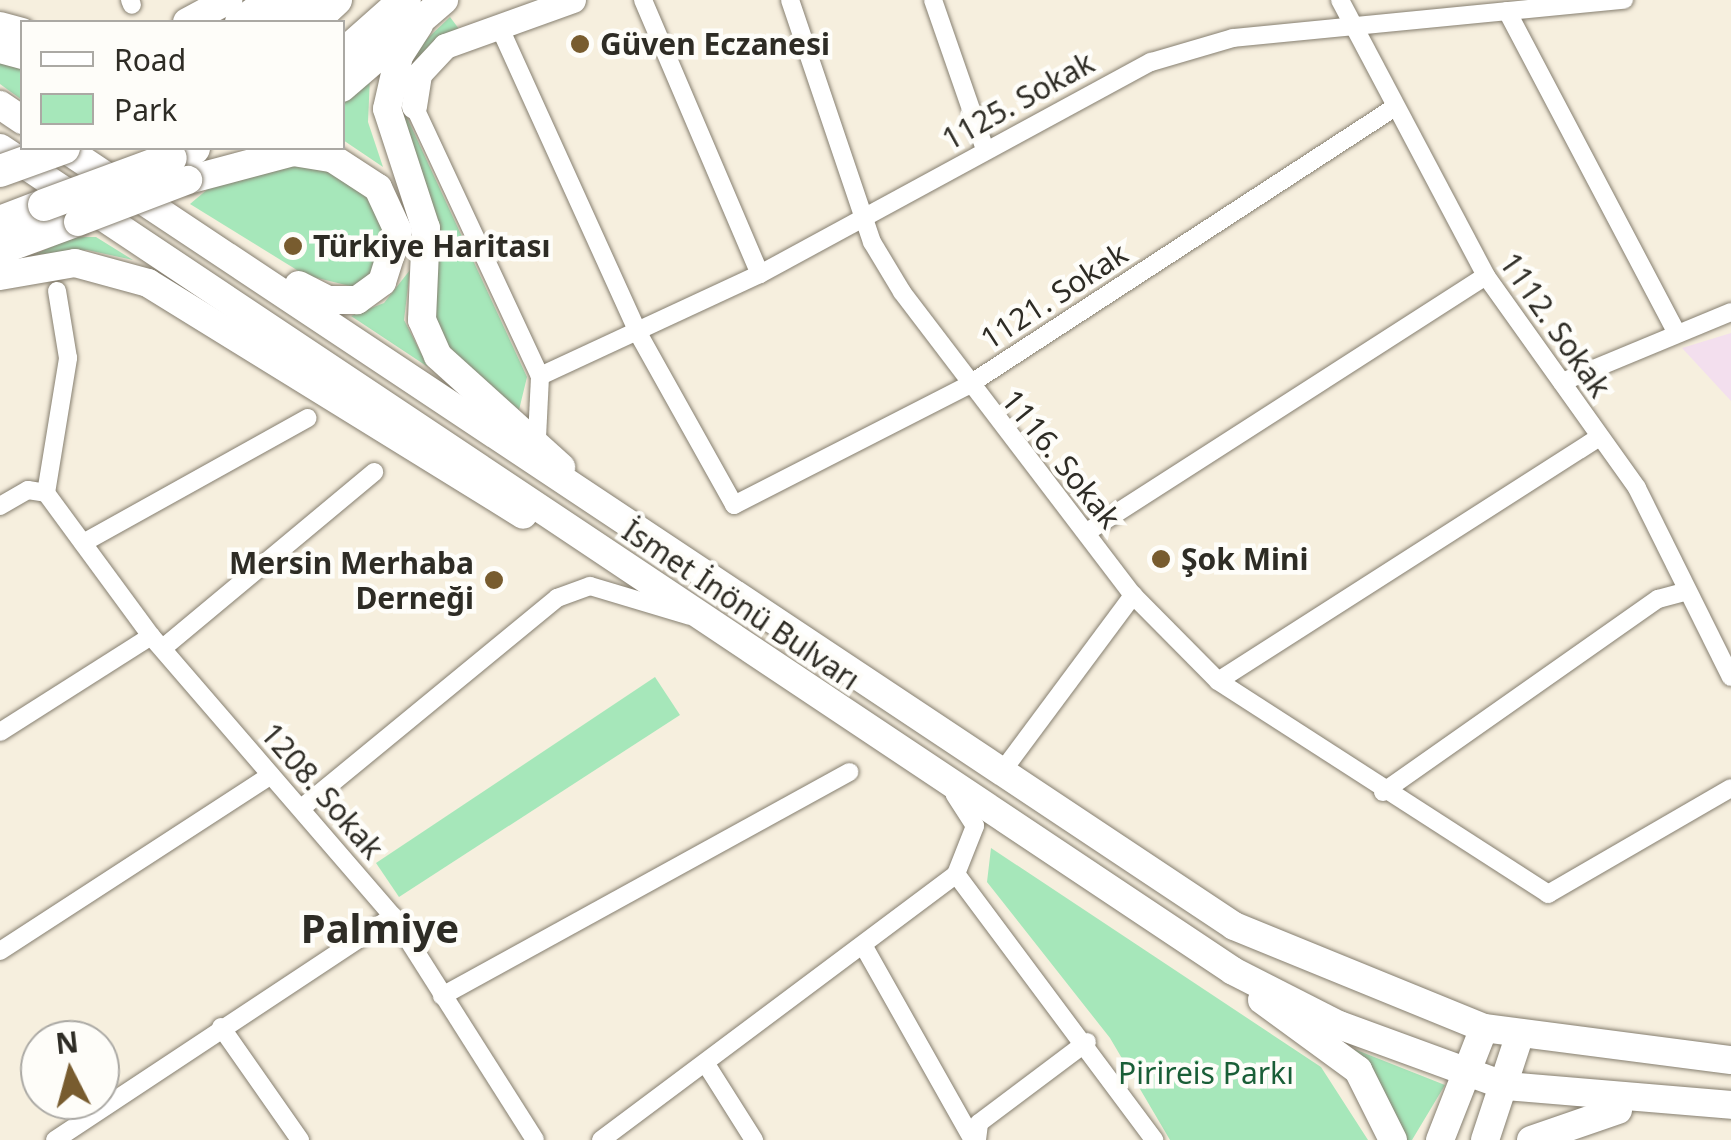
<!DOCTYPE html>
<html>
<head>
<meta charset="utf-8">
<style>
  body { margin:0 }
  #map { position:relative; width:1731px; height:1140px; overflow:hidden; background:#f6efde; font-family:"Noto Sans",sans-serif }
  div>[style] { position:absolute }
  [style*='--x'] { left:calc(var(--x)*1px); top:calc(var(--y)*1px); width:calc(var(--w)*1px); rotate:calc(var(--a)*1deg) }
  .education>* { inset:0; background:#f3dfee }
  .green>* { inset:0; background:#a6e7ba }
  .roads { filter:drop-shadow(0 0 2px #867f70) drop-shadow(0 0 2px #867f70) }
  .street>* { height:18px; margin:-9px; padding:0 9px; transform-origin:9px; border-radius:9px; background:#fff }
  .secondary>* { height:25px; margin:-12.5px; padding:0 12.5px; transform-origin:12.5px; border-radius:12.5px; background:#fff }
  .primary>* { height:28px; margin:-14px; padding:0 14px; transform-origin:14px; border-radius:14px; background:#fff }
  .highway>* { height:32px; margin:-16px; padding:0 16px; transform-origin:16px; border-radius:16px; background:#fff }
  .bridges { filter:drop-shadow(0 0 2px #867f70) drop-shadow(0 0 2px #867f70) }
  .primary-bridge>* { height:28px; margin:-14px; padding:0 14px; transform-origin:14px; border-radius:14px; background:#fff }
  .highway-bridge>* { height:32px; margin:-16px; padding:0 16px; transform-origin:16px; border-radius:16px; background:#fff }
  .dots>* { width:28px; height:28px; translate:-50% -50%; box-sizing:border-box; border:5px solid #fefdf9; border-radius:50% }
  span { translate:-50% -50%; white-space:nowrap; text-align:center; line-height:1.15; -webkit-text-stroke:9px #fefdf9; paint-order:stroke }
  .poi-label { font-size:30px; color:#2e2c25; font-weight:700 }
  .left { translate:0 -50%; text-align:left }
  .right { translate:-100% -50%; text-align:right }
  .street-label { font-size:30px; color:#2e2c25 }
  .park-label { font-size:30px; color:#195e37 }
  .district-label { font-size:40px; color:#2e2c25; font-weight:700 }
  .legend { position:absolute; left:20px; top:20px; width:325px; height:130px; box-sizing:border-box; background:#fefdf9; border:2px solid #aba9a4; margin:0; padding:12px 18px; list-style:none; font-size:30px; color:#2e2c25 }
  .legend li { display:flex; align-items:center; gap:20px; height:50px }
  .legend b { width:50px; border:2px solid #aba9a4 }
  .north { position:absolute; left:20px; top:1020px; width:100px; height:100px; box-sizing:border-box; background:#fefdf9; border:2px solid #aba9a4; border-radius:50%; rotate:354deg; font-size:28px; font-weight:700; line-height:40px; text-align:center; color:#2e2c25 }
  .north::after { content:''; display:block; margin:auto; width:35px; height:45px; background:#785c2f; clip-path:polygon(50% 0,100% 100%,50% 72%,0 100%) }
</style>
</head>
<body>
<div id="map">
  <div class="education">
    <div style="clip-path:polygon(1731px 333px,1731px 401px,1682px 348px)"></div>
  </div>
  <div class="green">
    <div style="clip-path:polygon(450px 17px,462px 33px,403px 109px,527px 377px,519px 410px,439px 345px,394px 135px,411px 54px)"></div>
    <div style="clip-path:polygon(0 60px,22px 65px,22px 100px,0 84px)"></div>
    <div style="clip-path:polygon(370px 77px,368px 122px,383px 167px,343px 140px,342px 101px)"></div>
    <div style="clip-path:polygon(289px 159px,355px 177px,387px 220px,378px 270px,354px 287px,305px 275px,190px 204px,209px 188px)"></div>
    <div style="clip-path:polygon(74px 237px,96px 237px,133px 260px,87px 250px,33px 255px)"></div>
    <div style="clip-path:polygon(410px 270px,404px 320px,428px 367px,351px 316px,384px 303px)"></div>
    <div style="clip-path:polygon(655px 677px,680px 715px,399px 897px,376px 863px)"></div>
    <div style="clip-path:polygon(991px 848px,1321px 1067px,1368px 1140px,1170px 1140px,1110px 1038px,987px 882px)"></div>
    <div style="clip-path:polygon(1354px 1049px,1445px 1085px,1412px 1140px,1396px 1140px,1379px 1082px)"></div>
  </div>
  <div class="roads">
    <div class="street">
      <div style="--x:130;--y:0;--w:5;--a:68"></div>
      <div style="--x:643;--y:0;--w:298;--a:66.9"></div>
      <div style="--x:790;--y:0;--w:256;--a:71.3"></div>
      <div style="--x:872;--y:242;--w:58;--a:59"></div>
      <div style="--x:902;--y:292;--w:381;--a:52.7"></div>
      <div style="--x:1133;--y:595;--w:121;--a:45.3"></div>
      <div style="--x:1218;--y:681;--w:393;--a:32.8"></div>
      <div style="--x:1548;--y:894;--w:211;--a:-30.1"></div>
      <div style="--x:933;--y:0;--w:158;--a:70.8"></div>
      <div style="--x:1340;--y:0;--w:312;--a:62.1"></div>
      <div style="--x:1486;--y:276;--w:260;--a:54.5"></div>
      <div style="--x:1637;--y:488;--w:211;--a:63.6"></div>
      <div style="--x:1507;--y:11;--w:358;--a:62.2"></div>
      <div style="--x:499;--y:26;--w:337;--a:65.6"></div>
      <div style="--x:638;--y:333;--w:197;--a:60.8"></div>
      <div style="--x:734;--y:505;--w:262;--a:-27.1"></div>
      <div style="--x:967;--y:386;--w:507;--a:-33.09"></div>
      <div style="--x:414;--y:106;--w:298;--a:65"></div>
      <div style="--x:1562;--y:382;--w:183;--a:-22.5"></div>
      <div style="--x:537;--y:438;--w:62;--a:-87.2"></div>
      <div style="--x:540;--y:376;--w:242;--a:-24.9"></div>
      <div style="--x:760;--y:274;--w:445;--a:-28.5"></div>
      <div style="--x:1151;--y:62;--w:85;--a:-16.3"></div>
      <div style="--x:1233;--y:38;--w:393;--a:-5.6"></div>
      <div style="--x:46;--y:493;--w:177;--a:53.7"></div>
      <div style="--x:151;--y:636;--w:370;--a:49.2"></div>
      <div style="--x:393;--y:916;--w:265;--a:57.6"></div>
      <div style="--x:46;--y:493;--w:137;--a:-80.7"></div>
      <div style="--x:68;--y:358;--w:68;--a:-99.3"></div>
      <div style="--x:0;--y:506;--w:32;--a:-30"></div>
      <div style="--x:28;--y:490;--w:18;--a:9"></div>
      <div style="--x:1087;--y:532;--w:474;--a:-32.7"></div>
      <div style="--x:83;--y:543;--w:257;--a:-29.1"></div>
      <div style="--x:163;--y:648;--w:275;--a:-39.8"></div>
      <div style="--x:1218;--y:681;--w:453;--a:-32.6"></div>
      <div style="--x:0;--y:732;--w:179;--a:-32.4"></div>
      <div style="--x:1004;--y:769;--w:217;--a:-53.4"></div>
      <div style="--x:1383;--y:792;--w:336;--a:-35.1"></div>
      <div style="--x:1658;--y:599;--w:30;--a:-15"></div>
      <div style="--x:304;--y:806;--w:328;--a:-39.4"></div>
      <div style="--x:557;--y:598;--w:35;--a:-20"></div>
      <div style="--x:590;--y:586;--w:104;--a:16.7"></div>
      <div style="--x:956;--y:874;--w:332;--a:53.3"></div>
      <div style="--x:863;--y:945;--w:224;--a:60.6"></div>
      <div style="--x:0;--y:951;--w:323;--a:-33"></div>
      <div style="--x:442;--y:996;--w:465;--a:-28.8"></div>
      <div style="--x:221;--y:1027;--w:138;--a:55"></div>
      <div style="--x:706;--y:1064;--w:90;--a:57.7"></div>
      <div style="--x:55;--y:1140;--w:405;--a:-33.5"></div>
      <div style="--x:601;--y:1140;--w:444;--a:-36.8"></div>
      <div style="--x:956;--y:874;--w:52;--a:-68.4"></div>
      <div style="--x:975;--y:826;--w:37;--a:-123"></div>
      <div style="--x:977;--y:1140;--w:17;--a:-83"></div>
      <div style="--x:979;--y:1123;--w:135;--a:-36.9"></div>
    </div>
    <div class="secondary">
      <div style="--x:414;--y:106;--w:32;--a:-81"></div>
      <div style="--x:419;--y:74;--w:38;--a:-47"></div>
      <div style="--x:445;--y:46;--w:136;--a:-19.8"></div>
    </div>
    <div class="primary">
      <div style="--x:187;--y:22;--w:47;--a:-28.2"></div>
      <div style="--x:239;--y:22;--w:37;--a:-36"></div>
      <div style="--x:273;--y:22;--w:39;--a:-35"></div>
      <div style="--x:419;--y:25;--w:37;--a:123"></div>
      <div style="--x:399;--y:56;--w:54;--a:102.8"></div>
      <div style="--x:387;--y:109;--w:125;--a:71.9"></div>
      <div style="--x:426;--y:228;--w:92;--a:92.5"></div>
      <div style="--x:422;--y:320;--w:39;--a:66"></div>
      <div style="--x:438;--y:356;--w:166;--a:42.1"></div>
      <div style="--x:0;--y:26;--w:23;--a:15"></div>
      <div style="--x:0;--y:49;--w:23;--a:15"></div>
      <div style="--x:342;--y:88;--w:135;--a:-40.8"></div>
      <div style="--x:0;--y:105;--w:27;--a:34"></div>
      <div style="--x:0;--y:148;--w:1482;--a:33.72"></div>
      <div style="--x:1233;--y:971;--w:119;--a:27"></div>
      <div style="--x:1339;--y:1025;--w:178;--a:20.1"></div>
      <div style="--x:1506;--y:1086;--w:226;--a:4.8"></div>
      <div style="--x:64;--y:148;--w:1405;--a:33.62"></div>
      <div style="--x:1234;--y:926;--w:270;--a:22.2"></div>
      <div style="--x:1484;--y:1028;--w:249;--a:7.4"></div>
      <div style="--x:188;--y:180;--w:109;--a:-14.9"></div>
      <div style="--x:293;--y:152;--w:39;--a:9"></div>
      <div style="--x:332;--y:158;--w:55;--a:33.1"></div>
      <div style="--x:378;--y:188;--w:47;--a:65.1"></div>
      <div style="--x:398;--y:231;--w:53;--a:107.4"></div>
      <div style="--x:382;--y:282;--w:31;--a:144"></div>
      <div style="--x:357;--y:300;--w:29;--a:180"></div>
      <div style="--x:328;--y:300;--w:33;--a:-153"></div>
      <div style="--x:0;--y:251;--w:83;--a:-20.4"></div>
      <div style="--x:0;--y:276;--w:76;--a:-9.8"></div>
      <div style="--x:75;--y:263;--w:76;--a:15.3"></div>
      <div style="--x:148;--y:283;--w:441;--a:31.7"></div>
      <div style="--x:1262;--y:1000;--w:119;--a:36.1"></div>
      <div style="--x:1358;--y:1070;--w:78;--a:63.4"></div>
      <div style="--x:1440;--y:1140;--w:120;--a:-68.6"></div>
      <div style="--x:1485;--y:1140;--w:108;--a:-71.7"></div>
      <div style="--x:1531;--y:1140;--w:92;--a:-19"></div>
    </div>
    <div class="highway">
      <div style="--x:312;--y:22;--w:33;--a:-43"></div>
      <div style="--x:342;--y:56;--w:84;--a:-41.6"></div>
      <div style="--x:171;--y:158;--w:25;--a:-23"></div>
      <div style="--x:0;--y:222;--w:47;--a:-21.1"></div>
    </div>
  </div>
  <div class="bridges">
    <div class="primary-bridge">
      <div style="--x:78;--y:222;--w:118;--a:-20.9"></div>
    </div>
    <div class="highway-bridge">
      <div style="--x:0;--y:171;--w:68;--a:-19.8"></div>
      <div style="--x:44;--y:205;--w:135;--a:-20.3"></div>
    </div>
  </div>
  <div class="dots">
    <div style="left:580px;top:44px;background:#785c2f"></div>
    <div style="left:293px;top:246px;background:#785c2f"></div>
    <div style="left:1161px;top:559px;background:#785c2f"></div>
    <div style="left:494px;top:580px;background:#785c2f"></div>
  </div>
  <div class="poi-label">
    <span class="left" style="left:600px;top:44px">Güven Eczanesi</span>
    <span class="left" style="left:313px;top:246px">Türkiye Haritası</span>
    <span class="left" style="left:1181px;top:559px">Şok Mini</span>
    <span class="right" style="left:474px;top:580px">Mersin Merhaba<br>Derneği</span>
  </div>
  <div class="street-label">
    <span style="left:1018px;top:101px;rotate:-29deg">1125. Sokak</span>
    <span style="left:1054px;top:296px;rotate:-33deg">1121. Sokak</span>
    <span style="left:1555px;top:325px;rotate:55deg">1112. Sokak</span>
    <span style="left:1061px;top:459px;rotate:51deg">1116. Sokak</span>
    <span style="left:741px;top:605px;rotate:34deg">İsmet İnönü Bulvarı</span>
    <span style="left:322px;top:791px;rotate:49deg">1208. Sokak</span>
  </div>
  <div class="park-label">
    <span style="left:1206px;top:1073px">Pirireis Parkı</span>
  </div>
  <div class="district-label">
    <span style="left:380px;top:928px">Palmiye</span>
  </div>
  <ul class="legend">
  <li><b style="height:12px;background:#fff"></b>Road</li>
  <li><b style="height:28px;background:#a6e7ba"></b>Park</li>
  </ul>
  <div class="north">N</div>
</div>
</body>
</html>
